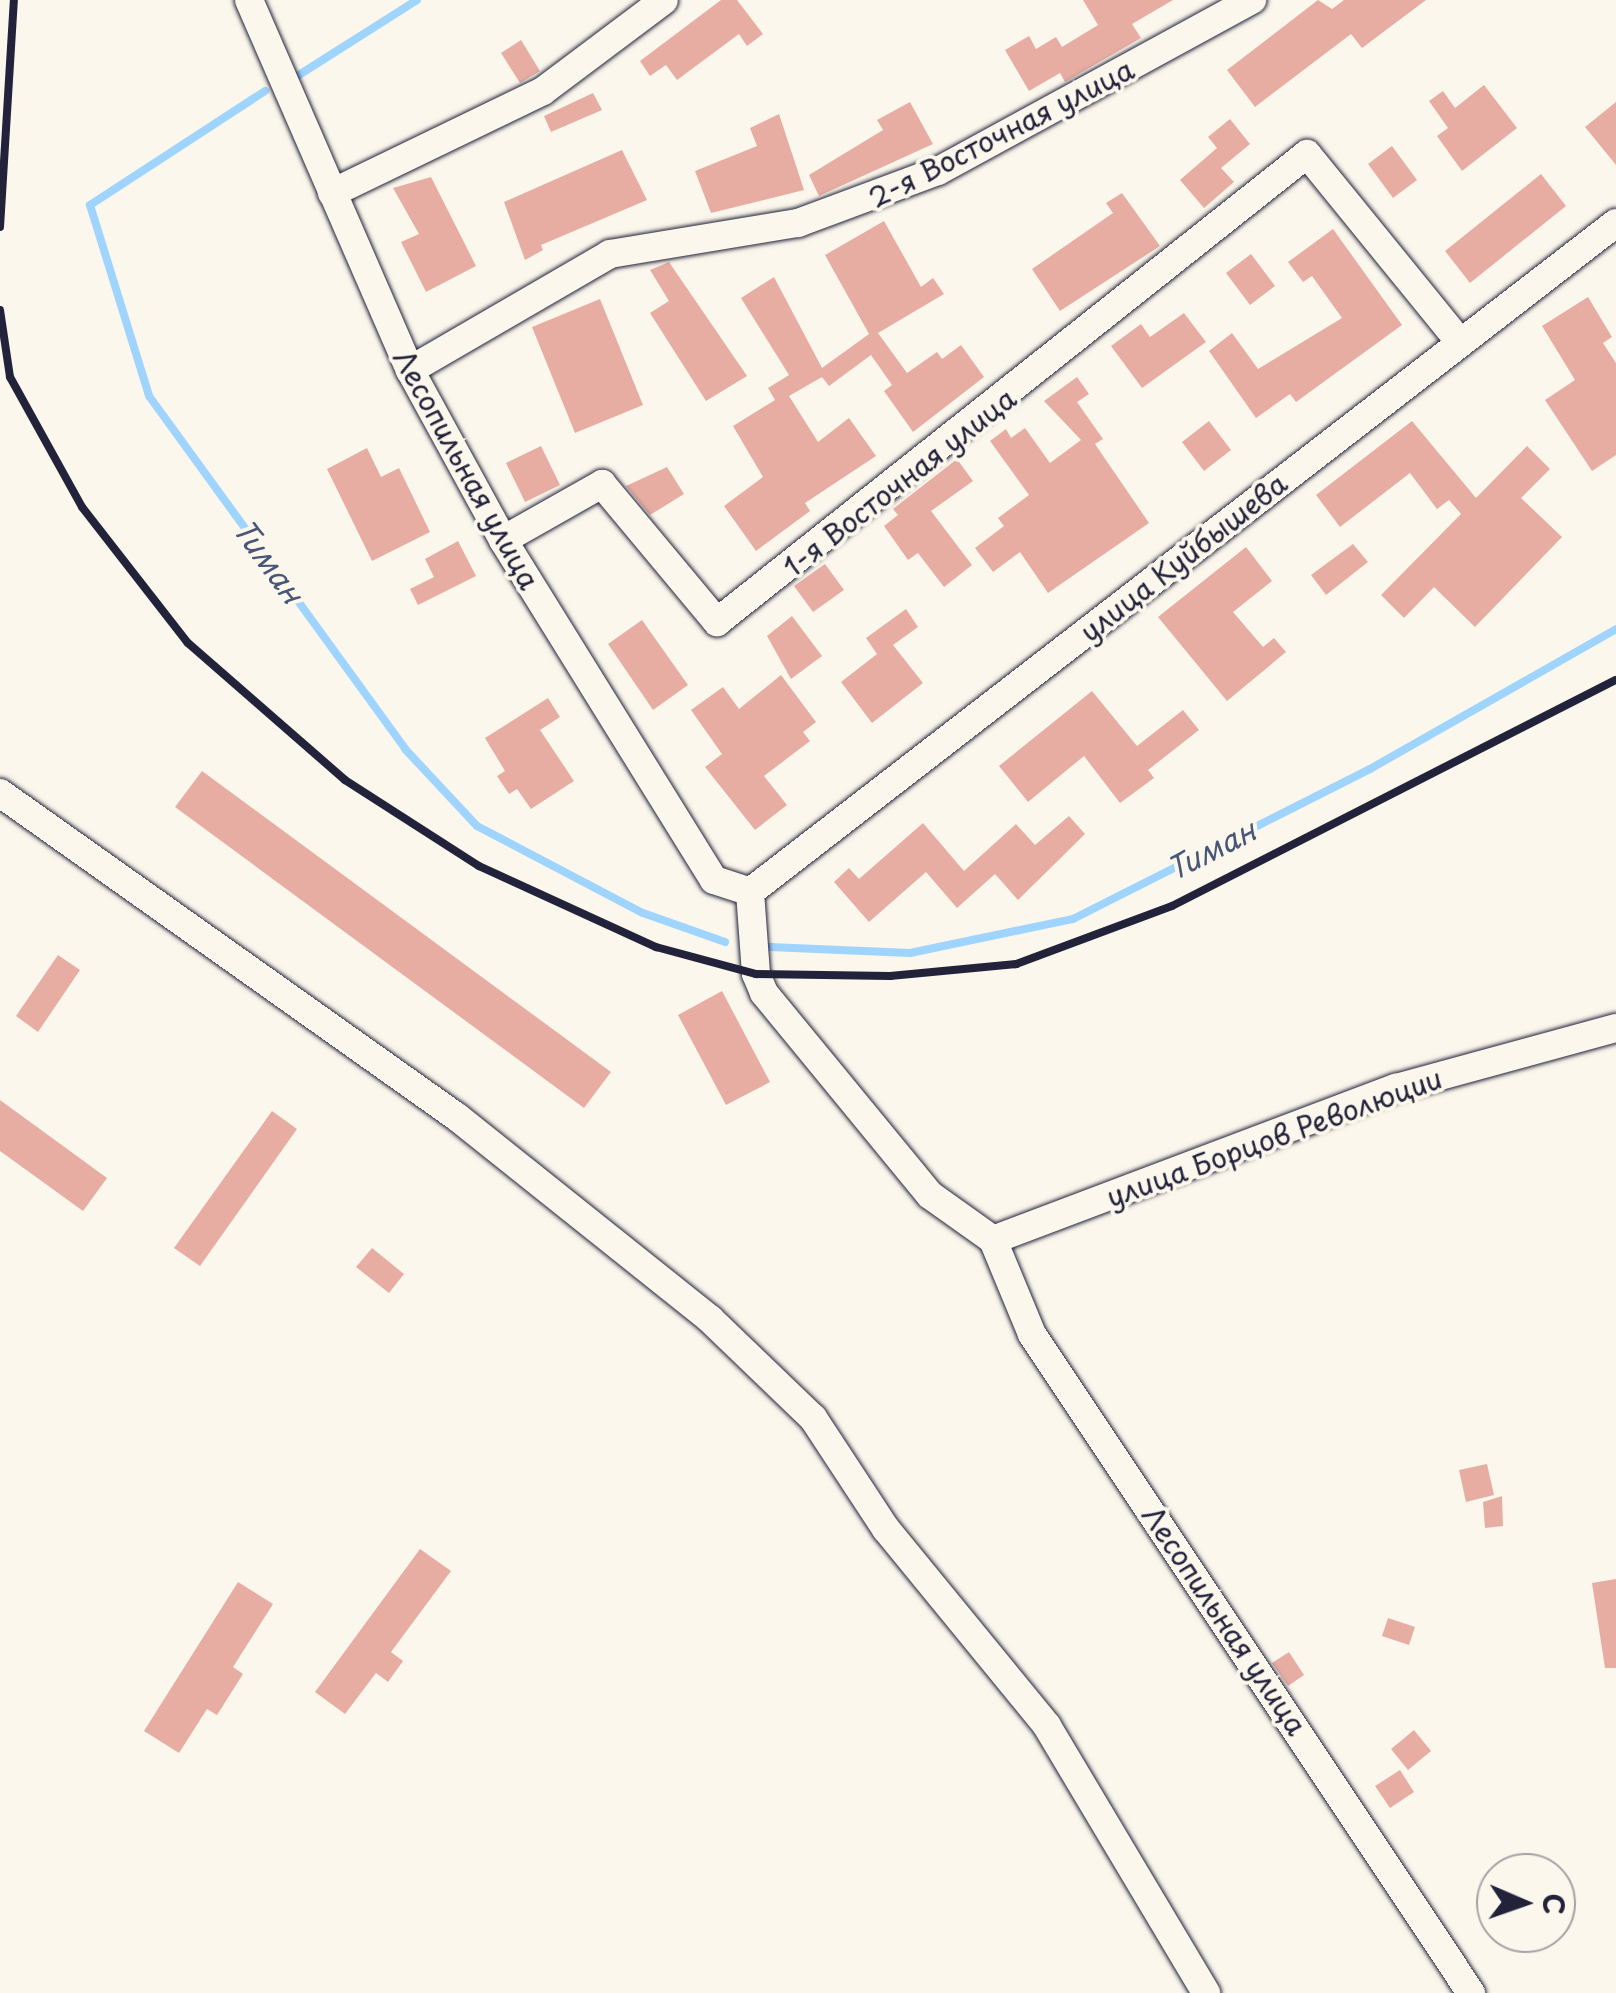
<!DOCTYPE html>
<html>
<head>
<meta charset="utf-8">
<style>
  body { margin:0 }
  #map { position:relative; width:1616px; height:1993px; overflow:hidden; background:#fbf7ec; font-family:"Playpen Sans",sans-serif }
  div>[style] { position:absolute }
  [style*='--x'] { left:calc(var(--x)*1px); top:calc(var(--y)*1px); width:calc(var(--w)*1px); rotate:calc(var(--a)*1deg) }
  .stream>* { height:8px; margin:-4px; padding:0 4px; transform-origin:4px; border-radius:4px; background:#9fd4fe }
  .building>* { inset:0; background:#e7ada2 }
  .roads { filter:drop-shadow(0 0 2px #22223b) drop-shadow(0 0 2px #22223b) }
  .minor>* { height:28px; margin:-14px; padding:0 14px; transform-origin:14px; border-radius:14px; background:#fbf7ec }
  .rail>* { height:8px; margin:-4px; padding:0 4px; transform-origin:4px; border-radius:4px; background:#22223b }
  span { translate:-50% -50%; white-space:nowrap; text-align:center; line-height:1.15; -webkit-text-stroke:8px #fbf7ec; paint-order:stroke }
  .street-label { font-size:28px; color:#22223b }
  .water-label { font-size:30px; color:#485776; font-style:italic }
  .north { position:absolute; left:1476px; top:1853px; width:100px; height:100px; box-sizing:border-box; background:#fbf7ec; border:2px solid #a4a2a5; border-radius:50%; rotate:92deg; font-size:28px; font-weight:700; line-height:40px; text-align:center; color:#22223b }
  .north::after { content:''; display:block; margin:auto; width:35px; height:45px; background:#22223b; clip-path:polygon(50% 0,100% 100%,50% 72%,0 100%) }
</style>
</head>
<body>
<div id="map">
  <div class="stream">
    <div style="--x:291;--y:80;--w:149;--a:-32.4"></div>
    <div style="--x:265;--y:91;--w:209;--a:146.9"></div>
    <div style="--x:90;--y:205;--w:200;--a:72.8"></div>
    <div style="--x:149;--y:396;--w:436;--a:54"></div>
    <div style="--x:405;--y:749;--w:105;--a:46.9"></div>
    <div style="--x:477;--y:826;--w:187;--a:27.7"></div>
    <div style="--x:643;--y:913;--w:87;--a:19.5"></div>
    <div style="--x:770;--y:947;--w:140;--a:2.5"></div>
    <div style="--x:910;--y:953;--w:167;--a:-11.8"></div>
    <div style="--x:1073;--y:919;--w:333;--a:-26.8"></div>
    <div style="--x:1370;--y:769;--w:283;--a:-29.6"></div>
  </div>
  <div class="building">
    <div style="clip-path:polygon(721px 0,737px 0,763px 34px,747px 46px,739px 34px,677px 80px,666px 65px,650px 76px,640px 61px)"></div>
    <div style="clip-path:polygon(1083px 0,1173px 0,1132px 24px,1141px 38px,1065px 82px,1060px 73px,1029px 91px,1005px 50px,1029px 36px,1036px 49px,1056px 37px,1062px 47px,1098px 25px)"></div>
    <div style="clip-path:polygon(1318px 0,1332px 9px,1344px 0,1426px 0,1362px 48px,1351px 34px,1255px 107px,1227px 70px)"></div>
    <div style="clip-path:polygon(521px 40px,540px 71px,520px 83px,501px 53px)"></div>
    <div style="clip-path:polygon(1484px 85px,1517px 128px,1462px 171px,1437px 136px,1448px 128px,1429px 101px,1443px 91px,1455px 108px)"></div>
    <div style="clip-path:polygon(593px 93px,602px 110px,551px 132px,544px 116px)"></div>
    <div style="clip-path:polygon(910px 102px,933px 144px,819px 196px,809px 175px,883px 130px,877px 120px)"></div>
    <div style="clip-path:polygon(1616px 102px,1616px 165px,1585px 127px)"></div>
    <div style="clip-path:polygon(779px 114px,804px 190px,711px 213px,695px 171px,757px 146px,750px 128px)"></div>
    <div style="clip-path:polygon(1230px 119px,1250px 144px,1221px 168px,1234px 182px,1204px 208px,1180px 180px,1217px 148px,1208px 137px)"></div>
    <div style="clip-path:polygon(1392px 146px,1417px 180px,1393px 198px,1368px 164px)"></div>
    <div style="clip-path:polygon(622px 150px,647px 200px,541px 245px,543px 250px,525px 260px,504px 202px)"></div>
    <div style="clip-path:polygon(1541px 174px,1566px 206px,1470px 283px,1445px 251px)"></div>
    <div style="clip-path:polygon(431px 177px,476px 266px,426px 292px,401px 242px,419px 234px,393px 188px)"></div>
    <div style="clip-path:polygon(1122px 193px,1160px 246px,1060px 311px,1032px 269px,1113px 213px,1106px 203px)"></div>
    <div style="clip-path:polygon(884px 221px,921px 287px,933px 278px,944px 294px,878px 333px,907px 373px,937px 352px,942px 359px,961px 345px,984px 377px,913px 432px,884px 391px,892px 385px,871px 355px,829px 386px,822px 377px,789px 396px,818px 442px,849px 418px,876px 456px,805px 503px,810px 511px,756px 551px,724px 506px,763px 477px,733px 426px,775px 400px,768px 388px,789px 375px,741px 298px,774px 277px,822px 368px,869px 334px,825px 255px)"></div>
    <div style="clip-path:polygon(1333px 229px,1402px 325px,1296px 402px,1290px 394px,1256px 418px,1209px 351px,1232px 333px,1258px 369px,1342px 318px,1312px 276px,1303px 282px,1288px 262px)"></div>
    <div style="clip-path:polygon(1251px 254px,1275px 286px,1250px 305px,1226px 273px)"></div>
    <div style="clip-path:polygon(669px 262px,747px 376px,706px 401px,650px 313px,669px 301px,650px 270px)"></div>
    <div style="clip-path:polygon(1588px 297px,1612px 337px,1603px 343px,1616px 363px,1616px 455px,1592px 471px,1545px 400px,1575px 380px,1542px 326px)"></div>
    <div style="clip-path:polygon(600px 299px,643px 405px,575px 433px,532px 327px)"></div>
    <div style="clip-path:polygon(1184px 313px,1206px 342px,1142px 388px,1111px 346px,1141px 324px,1150px 337px)"></div>
    <div style="clip-path:polygon(1077px 377px,1089px 394px,1077px 402px,1103px 439px,1095px 444px,1149px 523px,1048px 593px,1020px 552px,993px 572px,975px 548px,1004px 526px,998px 518px,1029px 495px,990px 441px,1006px 429px,1011px 438px,1025px 428px,1050px 463px,1081px 440px,1044px 401px)"></div>
    <div style="clip-path:polygon(1209px 421px,1231px 450px,1204px 471px,1182px 442px)"></div>
    <div style="clip-path:polygon(1412px 421px,1476px 498px,1527px 446px,1550px 469px,1521px 498px,1562px 537px,1475px 627px,1434px 587px,1404px 618px,1381px 595px,1461px 514px,1449px 500px,1437px 509px,1410px 473px,1340px 527px,1316px 495px)"></div>
    <div style="clip-path:polygon(541px 446px,560px 485px,525px 502px,506px 463px)"></div>
    <div style="clip-path:polygon(367px 448px,381px 477px,399px 468px,430px 532px,372px 561px,327px 469px)"></div>
    <div style="clip-path:polygon(957px 459px,973px 481px,931px 511px,972px 565px,944px 587px,918px 553px,908px 560px,884px 526px,898px 515px,893px 509px)"></div>
    <div style="clip-path:polygon(667px 467px,684px 494px,650px 515px,626px 486px)"></div>
    <div style="clip-path:polygon(458px 541px,476px 576px,418px 605px,410px 589px,434px 577px,425px 559px)"></div>
    <div style="clip-path:polygon(1353px 544px,1368px 562px,1326px 595px,1311px 575px)"></div>
    <div style="clip-path:polygon(1246px 547px,1272px 581px,1233px 612px,1263px 647px,1274px 638px,1286px 652px,1227px 701px,1158px 617px)"></div>
    <div style="clip-path:polygon(825px 564px,844px 590px,813px 612px,794px 586px)"></div>
    <div style="clip-path:polygon(906px 609px,918px 627px,893px 645px,923px 683px,872px 723px,841px 682px,877px 654px,866px 638px)"></div>
    <div style="clip-path:polygon(792px 616px,822px 656px,791px 679px,767px 636px)"></div>
    <div style="clip-path:polygon(642px 620px,688px 685px,653px 710px,608px 644px)"></div>
    <div style="clip-path:polygon(781px 675px,816px 722px,803px 732px,810px 741px,764px 776px,787px 805px,755px 830px,705px 767px,722px 754px,691px 710px,723px 687px,739px 709px)"></div>
    <div style="clip-path:polygon(1092px 691px,1137px 746px,1183px 710px,1199px 730px,1148px 770px,1154px 778px,1120px 803px,1084px 756px,1028px 802px,999px 766px)"></div>
    <div style="clip-path:polygon(548px 698px,560px 717px,540px 730px,574px 781px,531px 809px,517px 789px,509px 794px,497px 776px,505px 771px,485px 738px)"></div>
    <div style="clip-path:polygon(202px 771px,611px 1072px,584px 1108px,175px 807px)"></div>
    <div style="clip-path:polygon(1069px 816px,1085px 834px,1018px 900px,995px 874px,957px 908px,926px 872px,869px 922px,834px 882px,849px 868px,859px 879px,923px 823px,964px 871px,1016px 824px,1035px 845px)"></div>
    <div style="clip-path:polygon(58px 955px,80px 970px,38px 1032px,16px 1016px)"></div>
    <div style="clip-path:polygon(722px 991px,770px 1082px,726px 1105px,678px 1015px)"></div>
    <div style="clip-path:polygon(0 1100px,107px 1178px,83px 1211px,0 1151px)"></div>
    <div style="clip-path:polygon(272px 1111px,297px 1129px,200px 1266px,174px 1248px)"></div>
    <div style="clip-path:polygon(372px 1248px,404px 1274px,389px 1293px,356px 1267px)"></div>
    <div style="clip-path:polygon(1487px 1464px,1494px 1495px,1466px 1502px,1459px 1470px)"></div>
    <div style="clip-path:polygon(1502px 1496px,1503px 1526px,1485px 1528px,1483px 1502px)"></div>
    <div style="clip-path:polygon(420px 1549px,451px 1571px,391px 1652px,403px 1661px,388px 1682px,376px 1673px,345px 1714px,315px 1692px)"></div>
    <div style="clip-path:polygon(1616px 1579px,1616px 1668px,1605px 1668px,1592px 1583px)"></div>
    <div style="clip-path:polygon(238px 1582px,273px 1604px,233px 1667px,243px 1674px,217px 1715px,207px 1709px,179px 1753px,144px 1731px)"></div>
    <div style="clip-path:polygon(1388px 1618px,1415px 1627px,1409px 1645px,1382px 1636px)"></div>
    <div style="clip-path:polygon(1289px 1652px,1304px 1675px,1288px 1686px,1272px 1663px)"></div>
    <div style="clip-path:polygon(1414px 1730px,1431px 1751px,1408px 1770px,1391px 1749px)"></div>
    <div style="clip-path:polygon(1400px 1770px,1414px 1792px,1390px 1808px,1375px 1786px)"></div>
  </div>
  <div class="roads">
    <div class="minor">
      <div style="--x:249;--y:0;--w:404;--a:66.5"></div>
      <div style="--x:410;--y:370;--w:194;--a:61.3"></div>
      <div style="--x:503;--y:540;--w:400;--a:58.2"></div>
      <div style="--x:714;--y:880;--w:38;--a:18"></div>
      <div style="--x:332;--y:193;--w:234;--a:-25.8"></div>
      <div style="--x:543;--y:91;--w:151;--a:-36.9"></div>
      <div style="--x:410;--y:370;--w:231;--a:-30.1"></div>
      <div style="--x:610;--y:254;--w:191;--a:-9.4"></div>
      <div style="--x:798;--y:223;--w:149;--a:-20.4"></div>
      <div style="--x:938;--y:171;--w:358;--a:-28.6"></div>
      <div style="--x:503;--y:540;--w:114;--a:-29.5"></div>
      <div style="--x:602;--y:484;--w:180;--a:50.2"></div>
      <div style="--x:717;--y:622;--w:753;--a:-38.42"></div>
      <div style="--x:1307;--y:154;--w:242;--a:50.9"></div>
      <div style="--x:0;--y:793;--w:560;--a:35.34"></div>
      <div style="--x:457;--y:1117;--w:324;--a:38.6"></div>
      <div style="--x:710;--y:1319;--w:143;--a:43.9"></div>
      <div style="--x:813;--y:1418;--w:133;--a:56.7"></div>
      <div style="--x:886;--y:1529;--w:254;--a:50.7"></div>
      <div style="--x:1047;--y:1726;--w:311;--a:59.2"></div>
      <div style="--x:750;--y:892;--w:1094;--a:-37.69"></div>
      <div style="--x:750;--y:892;--w:82;--a:85.8"></div>
      <div style="--x:756;--y:974;--w:21;--a:67"></div>
      <div style="--x:764;--y:993;--w:261;--a:50.6"></div>
      <div style="--x:930;--y:1195;--w:77;--a:35.5"></div>
      <div style="--x:993;--y:1240;--w:102;--a:67.5"></div>
      <div style="--x:1032;--y:1334;--w:792;--a:56.33"></div>
      <div style="--x:993;--y:1240;--w:431;--a:-20.7"></div>
      <div style="--x:1396;--y:1088;--w:228;--a:-15.3"></div>
    </div>
  </div>
  <div class="rail">
    <div style="--x:0;--y:227;--w:227;--a:-86.5"></div>
    <div style="--x:0;--y:310;--w:68;--a:81.5"></div>
    <div style="--x:10;--y:377;--w:149;--a:61"></div>
    <div style="--x:82;--y:507;--w:172;--a:52.1"></div>
    <div style="--x:188;--y:643;--w:208;--a:41.1"></div>
    <div style="--x:345;--y:780;--w:159;--a:32.7"></div>
    <div style="--x:479;--y:866;--w:195;--a:24.6"></div>
    <div style="--x:656;--y:947;--w:104;--a:15.1"></div>
    <div style="--x:756;--y:974;--w:134;--a:0.9"></div>
    <div style="--x:890;--y:976;--w:127;--a:-5.4"></div>
    <div style="--x:1016;--y:964;--w:166;--a:-20.4"></div>
    <div style="--x:1172;--y:906;--w:498;--a:-27"></div>
  </div>
  <div class="street-label">
    <span style="left:1001px;top:133px;rotate:-27deg">2-я Восточная улица</span>
    <span style="left:467px;top:469px;rotate:61deg">Лесопильная улица</span>
    <span style="left:899px;top:482px;rotate:-38deg">1-я Восточная улица</span>
    <span style="left:1183px;top:557px;rotate:-38deg">улица Куйбышева</span>
    <span style="left:1274px;top:1137px;rotate:-20deg">улица Борцов Революции</span>
    <span style="left:1225px;top:1620px;rotate:56deg">Лесопильная улица</span>
  </div>
  <div class="water-label">
    <span style="left:269px;top:561px;rotate:54deg">Тиман</span>
    <span style="left:1211px;top:849px;rotate:-27deg">Тиман</span>
  </div>
  <div class="north">С</div>
</div>
</body>
</html>
